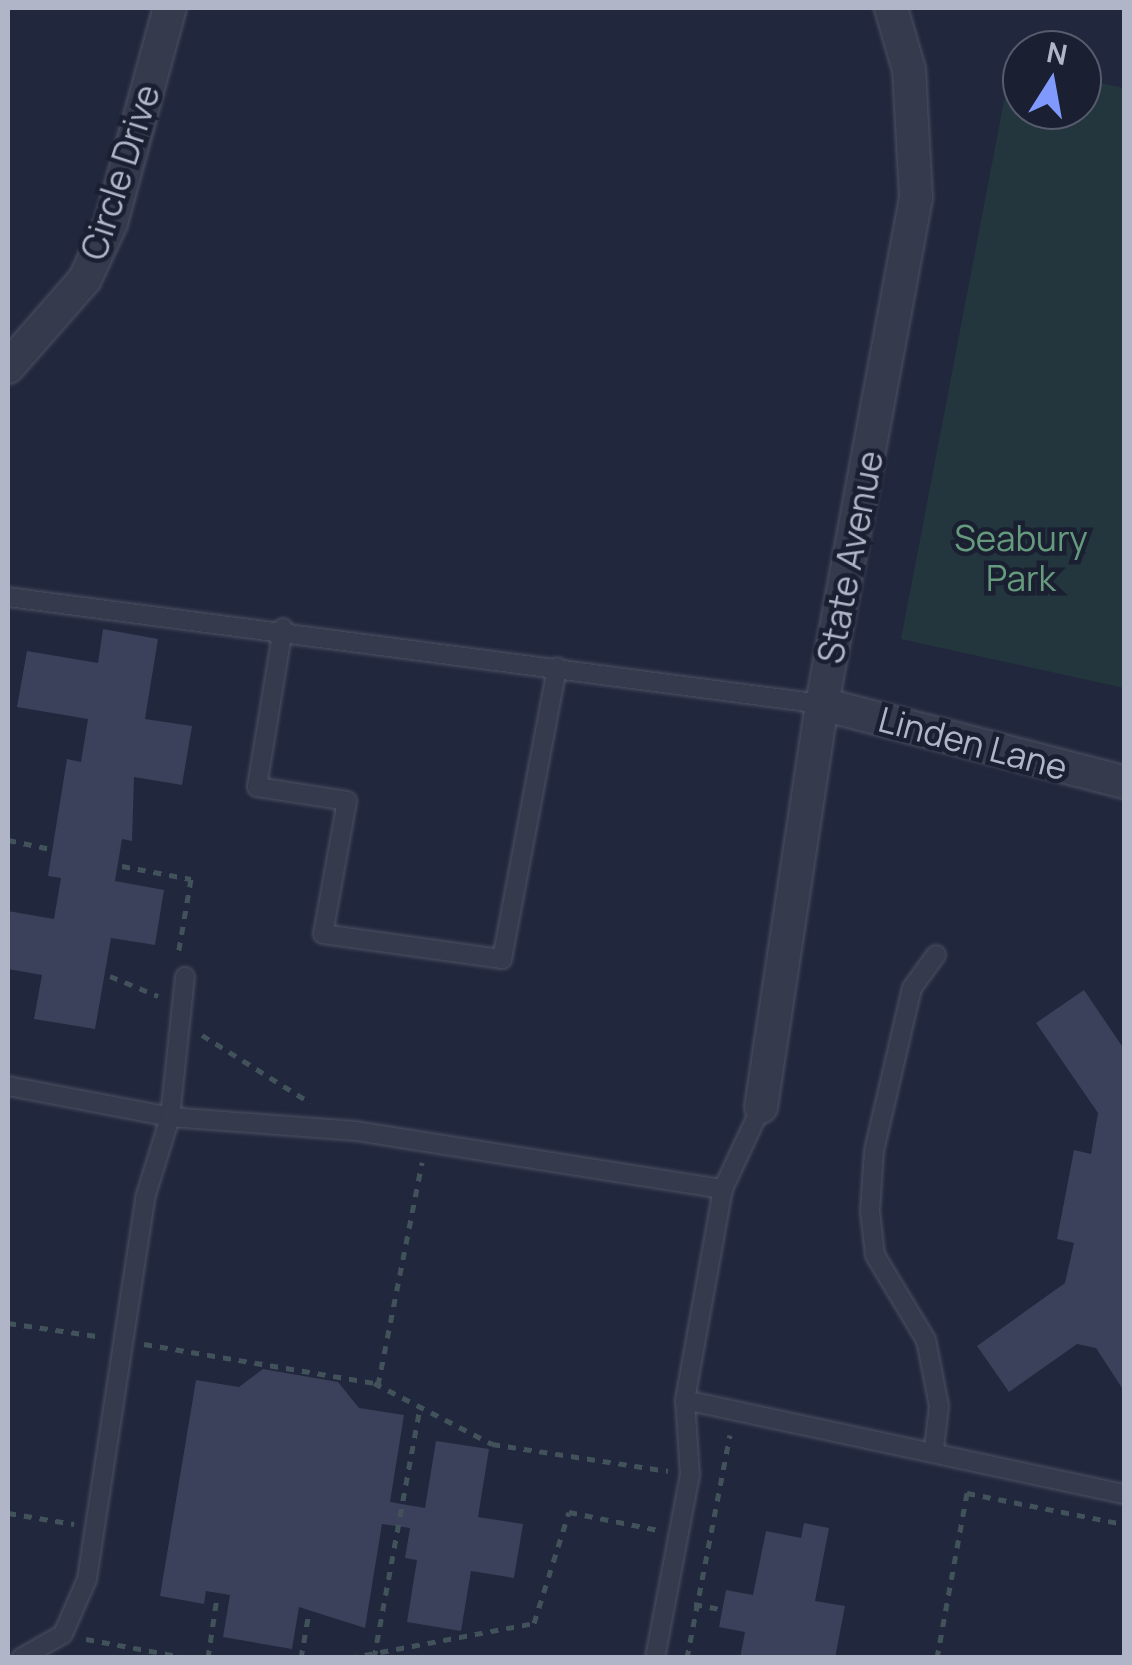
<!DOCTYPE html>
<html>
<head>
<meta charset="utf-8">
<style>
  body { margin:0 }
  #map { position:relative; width:1132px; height:1665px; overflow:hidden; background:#21273c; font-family:Manrope,sans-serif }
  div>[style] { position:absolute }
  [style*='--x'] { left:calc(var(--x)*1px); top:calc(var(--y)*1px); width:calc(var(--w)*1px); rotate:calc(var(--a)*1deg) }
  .green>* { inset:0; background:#23353d }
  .building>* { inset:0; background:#3b415a }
  .path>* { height:5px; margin-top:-2.5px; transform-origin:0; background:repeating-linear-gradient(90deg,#41525a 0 8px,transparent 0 16px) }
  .roads { filter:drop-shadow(0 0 2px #4d5264) drop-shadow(0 0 2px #4d5264) }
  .lane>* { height:18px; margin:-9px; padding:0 9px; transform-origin:9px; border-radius:9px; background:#353a4c }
  .street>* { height:32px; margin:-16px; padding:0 16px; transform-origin:16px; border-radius:16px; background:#353a4c }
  span { translate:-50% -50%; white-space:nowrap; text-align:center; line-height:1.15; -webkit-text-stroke:9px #1a1f31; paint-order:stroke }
  .street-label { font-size:35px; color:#b0b5c8 }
  .park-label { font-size:35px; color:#669a7c }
  .frame { position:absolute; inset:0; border:10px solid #b0b5c8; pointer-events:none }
  .north { position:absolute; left:1002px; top:30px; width:100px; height:100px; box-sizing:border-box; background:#1a1f31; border:2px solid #565b6d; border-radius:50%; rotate:11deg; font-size:28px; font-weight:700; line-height:40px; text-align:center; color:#b0b5c8 }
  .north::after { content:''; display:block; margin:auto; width:35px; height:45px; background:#8099fd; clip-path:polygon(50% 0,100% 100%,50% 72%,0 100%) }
</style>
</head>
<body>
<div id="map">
  <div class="green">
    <div style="clip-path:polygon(1011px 64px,1022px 66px,1022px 110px,1082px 110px,1082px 79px,1124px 88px,1124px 688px,901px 639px)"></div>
  </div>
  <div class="building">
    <div style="clip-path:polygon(103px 629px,158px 639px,145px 719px,192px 726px,182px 785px,134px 777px,132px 841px,122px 839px,115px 881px,164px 890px,155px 945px,111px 938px,95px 1029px,34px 1019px,42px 975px,8px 969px,8px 911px,54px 919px,61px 878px,48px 876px,67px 759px,81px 762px,88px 719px,17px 707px,27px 651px,98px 663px)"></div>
    <div style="clip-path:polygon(1084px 990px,1124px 1049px,1124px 1391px,1096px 1348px,1077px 1344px,1009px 1392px,977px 1346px,1065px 1283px,1074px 1243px,1057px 1239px,1074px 1150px,1091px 1154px,1098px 1113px,1036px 1023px)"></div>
    <div style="clip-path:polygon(263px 1369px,338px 1382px,359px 1408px,404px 1415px,390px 1502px,425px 1508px,436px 1441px,489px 1449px,478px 1517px,523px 1524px,514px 1578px,471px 1571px,461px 1631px,407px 1622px,417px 1560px,405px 1558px,410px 1528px,382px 1524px,365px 1628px,299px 1607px,292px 1649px,223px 1637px,230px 1595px,206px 1591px,204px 1604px,160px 1596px,196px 1380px,239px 1387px)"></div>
    <div style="clip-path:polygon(804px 1523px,829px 1528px,815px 1601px,845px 1606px,835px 1658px,740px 1658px,745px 1632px,719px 1627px,726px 1590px,753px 1595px,766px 1531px,801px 1538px)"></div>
  </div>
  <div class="path">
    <div style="--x:8;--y:840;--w:40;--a:12"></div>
    <div style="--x:122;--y:866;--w:70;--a:10.7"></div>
    <div style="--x:191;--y:879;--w:77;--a:99.7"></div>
    <div style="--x:110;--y:976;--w:52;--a:22.6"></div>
    <div style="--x:202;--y:1035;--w:128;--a:32"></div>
    <div style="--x:8;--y:1323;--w:96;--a:8.4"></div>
    <div style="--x:144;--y:1344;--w:233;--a:9.6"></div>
    <div style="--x:374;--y:1383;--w:133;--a:27.3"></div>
    <div style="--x:492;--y:1444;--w:178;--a:8.7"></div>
    <div style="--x:378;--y:1385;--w:227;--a:-78.8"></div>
    <div style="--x:8;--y:1513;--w:67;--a:9.5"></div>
    <div style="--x:694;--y:1604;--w:25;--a:11"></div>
    <div style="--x:86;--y:1639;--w:105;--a:10.5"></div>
    <div style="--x:208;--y:1658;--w:62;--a:-81.6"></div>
    <div style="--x:301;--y:1658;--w:47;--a:-80.1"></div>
    <div style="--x:349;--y:1658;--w:188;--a:-10.7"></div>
    <div style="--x:534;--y:1623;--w:116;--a:-72.5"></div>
    <div style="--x:569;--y:1512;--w:91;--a:11.4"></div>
    <div style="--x:374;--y:1658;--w:255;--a:-79.6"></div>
    <div style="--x:687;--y:1658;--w:227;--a:-79.1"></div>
    <div style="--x:937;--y:1658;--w:168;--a:-79.7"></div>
    <div style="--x:967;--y:1493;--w:160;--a:11.2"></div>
  </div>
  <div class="roads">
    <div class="lane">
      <div style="--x:8;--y:597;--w:821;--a:7.49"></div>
      <div style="--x:283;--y:628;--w:161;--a:99.3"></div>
      <div style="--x:257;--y:787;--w:91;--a:8.8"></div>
      <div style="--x:347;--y:801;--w:135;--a:100.2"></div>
      <div style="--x:323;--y:934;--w:181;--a:8"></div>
      <div style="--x:502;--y:959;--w:297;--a:-79.3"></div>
      <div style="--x:8;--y:1086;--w:165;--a:10.8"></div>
      <div style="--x:170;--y:1117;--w:187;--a:4.3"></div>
      <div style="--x:356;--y:1131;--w:372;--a:9"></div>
      <div style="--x:685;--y:1400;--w:449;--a:12.1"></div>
      <div style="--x:934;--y:1449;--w:43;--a:-83.4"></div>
      <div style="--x:939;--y:1406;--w:67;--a:-101.1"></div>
      <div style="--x:926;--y:1340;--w:99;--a:-121"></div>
      <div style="--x:875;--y:1255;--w:44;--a:-96.5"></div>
      <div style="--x:870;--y:1211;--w:60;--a:-86.2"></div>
      <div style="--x:874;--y:1151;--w:167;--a:-76.9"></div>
      <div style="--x:912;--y:988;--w:41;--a:-54"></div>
      <div style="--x:21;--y:1658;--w:48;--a:-29.7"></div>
      <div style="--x:63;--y:1634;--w:60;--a:-66.4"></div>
      <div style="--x:87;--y:1579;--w:385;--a:-81.3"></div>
      <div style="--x:145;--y:1198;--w:85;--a:-72.8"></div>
      <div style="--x:170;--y:1117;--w:141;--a:-83.9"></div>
      <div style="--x:655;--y:1658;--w:186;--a:-79.2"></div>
      <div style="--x:690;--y:1475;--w:75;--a:-93.8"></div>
      <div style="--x:685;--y:1400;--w:214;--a:-79.8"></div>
      <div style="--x:723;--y:1189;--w:90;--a:-65.1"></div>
    </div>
    <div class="street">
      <div style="--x:8;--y:367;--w:117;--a:-48.8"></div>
      <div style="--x:85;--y:279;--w:62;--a:-65.1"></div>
      <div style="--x:111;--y:223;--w:223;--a:-74.7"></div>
      <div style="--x:822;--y:704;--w:312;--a:14.5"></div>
      <div style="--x:761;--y:1107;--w:408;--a:-81.4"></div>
      <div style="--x:822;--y:704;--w:515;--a:-79.48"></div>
      <div style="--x:916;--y:198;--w:128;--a:-93.1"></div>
      <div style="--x:909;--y:70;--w:65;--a:-106.2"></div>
    </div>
  </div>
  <div class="street-label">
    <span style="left:120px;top:172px;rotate:-72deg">Circle Drive</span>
    <span style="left:850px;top:557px;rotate:-79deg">State Avenue</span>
    <span style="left:973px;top:743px;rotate:15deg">Linden Lane</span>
  </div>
  <div class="park-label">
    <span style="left:1021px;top:558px">Seabury<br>Park</span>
  </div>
  <div class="frame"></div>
  <div class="north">N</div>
</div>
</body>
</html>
